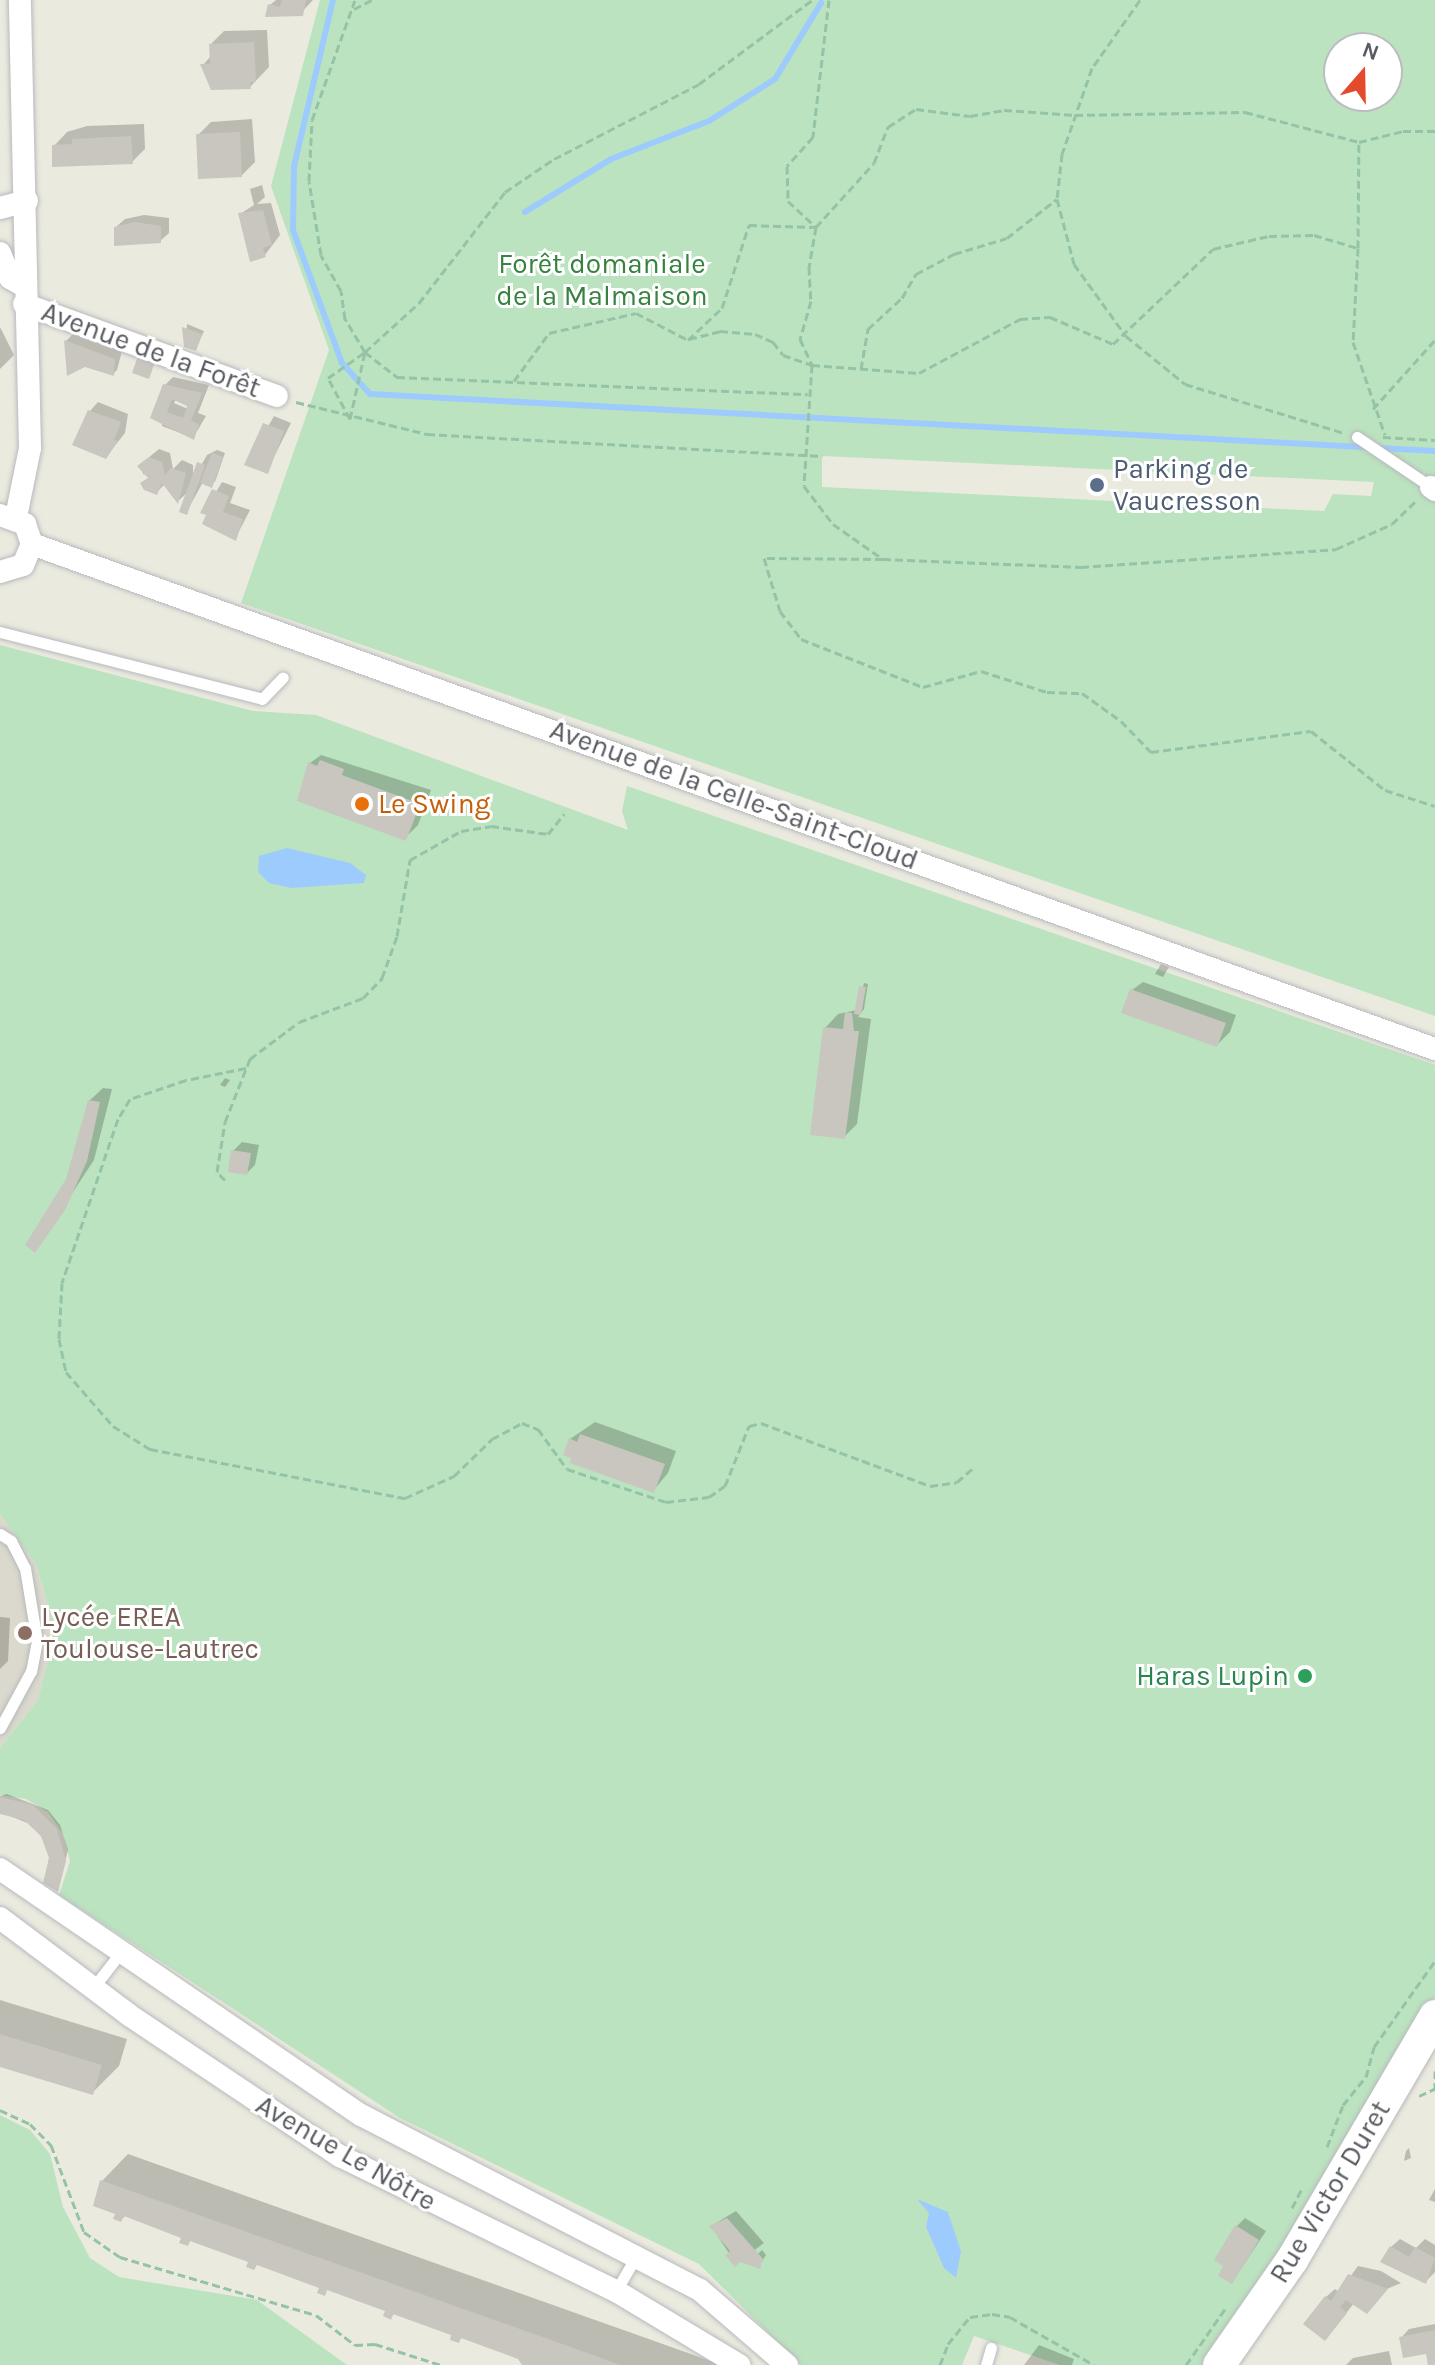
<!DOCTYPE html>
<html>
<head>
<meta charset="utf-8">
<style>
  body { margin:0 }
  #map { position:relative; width:1435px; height:2365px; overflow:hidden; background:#ebeadf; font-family:Karla,sans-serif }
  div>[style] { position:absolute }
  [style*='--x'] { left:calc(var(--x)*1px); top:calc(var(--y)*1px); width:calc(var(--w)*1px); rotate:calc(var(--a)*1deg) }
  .education>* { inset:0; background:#dbd9cd }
  .green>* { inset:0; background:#bce3bf }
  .water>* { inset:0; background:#9ecbfd }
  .shadow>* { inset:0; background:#0003 }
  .stream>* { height:6px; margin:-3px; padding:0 3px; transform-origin:3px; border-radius:3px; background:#9ecbfd }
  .building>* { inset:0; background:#c8c6bf }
  .path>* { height:3px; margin-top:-1.5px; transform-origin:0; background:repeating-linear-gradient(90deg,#95c3a7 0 8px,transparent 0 12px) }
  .roads { filter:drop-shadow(0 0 2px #b7b9be) drop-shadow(0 0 2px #b7b9be) }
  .lane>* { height:11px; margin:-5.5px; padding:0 5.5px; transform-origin:5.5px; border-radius:5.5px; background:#fff }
  .street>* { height:22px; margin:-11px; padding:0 11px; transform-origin:11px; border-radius:11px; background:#fff }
  .secondary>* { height:32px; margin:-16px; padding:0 16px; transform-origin:16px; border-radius:16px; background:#fff }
  .dots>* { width:22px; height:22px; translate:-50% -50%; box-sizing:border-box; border:4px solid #fff; border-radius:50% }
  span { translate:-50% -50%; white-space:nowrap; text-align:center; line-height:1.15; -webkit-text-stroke:6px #fff; paint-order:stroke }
  .park-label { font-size:28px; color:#368240 }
  .street-label { font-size:28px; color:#585b60 }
  .service-label { font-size:28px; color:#4e5e75 }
  .left { translate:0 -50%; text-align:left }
  .food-label { font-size:28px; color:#c56008 }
  .education-label { font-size:28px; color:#785e54 }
  .leisure-label { font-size:28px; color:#27864d }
  .right { translate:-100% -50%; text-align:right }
  .north { position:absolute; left:1323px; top:32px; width:80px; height:80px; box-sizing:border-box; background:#fff; border:2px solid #bcbdbf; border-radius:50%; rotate:20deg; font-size:22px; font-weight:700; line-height:32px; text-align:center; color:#585b60 }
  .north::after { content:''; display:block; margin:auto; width:28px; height:36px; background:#e44b2c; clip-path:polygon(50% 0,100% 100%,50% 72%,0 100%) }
</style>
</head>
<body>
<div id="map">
  <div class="education">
    <div style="clip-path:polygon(0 1514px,36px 1564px,51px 1615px,50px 1651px,38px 1700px,0 1748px)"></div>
  </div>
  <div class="green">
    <div style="clip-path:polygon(evenodd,320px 0,1435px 0,1435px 1016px,241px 603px,329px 350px,271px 186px,320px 0,1339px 48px,1387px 48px,1387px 96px,1339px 96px,1339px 48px,320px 0,822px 456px,823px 456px,1374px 482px,1371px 496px,1333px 494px,1324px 511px,822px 487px,822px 456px)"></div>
    <div style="clip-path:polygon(0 645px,253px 711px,316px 715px,628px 830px,622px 811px,627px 786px,1435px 1065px,1435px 1997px,1210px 2365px,1060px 2365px,974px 2336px,962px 2365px,801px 2365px,699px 2264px,400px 2118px,59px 1895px,70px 1861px,63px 1834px,48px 1812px,26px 1799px,0 1795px,0 1748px,38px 1700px,50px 1651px,51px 1615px,36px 1564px,0 1514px)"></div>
    <div style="clip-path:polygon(0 2115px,30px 2130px,50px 2154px,63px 2207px,90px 2258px,119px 2277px,257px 2300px,347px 2365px,0 2365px)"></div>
  </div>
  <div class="water">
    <div style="clip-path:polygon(287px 848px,350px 863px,366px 875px,364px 883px,291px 888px,269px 883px,258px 872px,259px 856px)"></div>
    <div style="clip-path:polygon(917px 2199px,948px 2212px,961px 2251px,956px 2278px,944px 2268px,926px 2227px,929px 2213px)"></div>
  </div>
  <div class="shadow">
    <div style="clip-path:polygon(276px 0,313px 0,300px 14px,270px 5px)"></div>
    <div style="clip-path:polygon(267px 30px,269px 67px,250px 87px,203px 65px,211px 56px,211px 44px,224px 31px)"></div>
    <div style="clip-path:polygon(252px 119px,255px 162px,242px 175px,198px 135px,211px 122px)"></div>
    <div style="clip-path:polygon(144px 124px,145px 149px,132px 162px,54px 146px,67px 132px,87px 126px)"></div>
    <div style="clip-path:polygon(262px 185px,265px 197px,257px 204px,271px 203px,280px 235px,265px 255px,240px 214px,254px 205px,250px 189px)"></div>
    <div style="clip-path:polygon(144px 215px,169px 218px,169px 233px,160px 241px,116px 227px,125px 219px)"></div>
    <div style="clip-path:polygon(187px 324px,204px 331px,196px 349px,186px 345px)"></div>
    <div style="clip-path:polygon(0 327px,14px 355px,0 369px)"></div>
    <div style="clip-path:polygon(74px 333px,122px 351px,117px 370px,114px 373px,66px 341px)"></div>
    <div style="clip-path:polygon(evenodd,173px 377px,209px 385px,198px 413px,206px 416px,193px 438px,162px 426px,165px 385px,173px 377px,176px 399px,190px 405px,188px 409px,174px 403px,176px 399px)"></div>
    <div style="clip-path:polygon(98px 402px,128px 414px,125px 433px,106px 457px,90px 411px)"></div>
    <div style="clip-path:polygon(274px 416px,291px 423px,267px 471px,247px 464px)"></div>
    <div style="clip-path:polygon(159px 449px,170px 453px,173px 469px,182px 460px,193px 465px,193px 480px,207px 455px,217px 450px,225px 453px,215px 482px,203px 482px,186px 513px,189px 491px,178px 501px,165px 484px,157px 492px,150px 476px,143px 474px,142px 463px)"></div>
    <div style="clip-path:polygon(222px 482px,236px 487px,230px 503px,250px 510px,235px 539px,210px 502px)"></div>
    <div style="clip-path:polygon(321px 755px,431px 790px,418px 825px,405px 838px,299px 800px,310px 763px)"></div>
    <div style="clip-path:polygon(1161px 964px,1169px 967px,1163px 977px,1155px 974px)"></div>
    <div style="clip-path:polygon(1143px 982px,1236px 1015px,1230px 1032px,1217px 1045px,1132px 990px)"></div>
    <div style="clip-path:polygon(864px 983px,868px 984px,864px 1009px,858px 1017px,871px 1019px,857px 1124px,844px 1137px,825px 1028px,838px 1014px,857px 1010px)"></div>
    <div style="clip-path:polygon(225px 1078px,230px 1080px,225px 1087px,220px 1085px)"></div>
    <div style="clip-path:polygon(103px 1088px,112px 1089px,94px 1160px,35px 1250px,68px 1180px,89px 1101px)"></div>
    <div style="clip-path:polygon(242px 1142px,259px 1145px,255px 1165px,247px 1173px,233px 1151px)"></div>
    <div style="clip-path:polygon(595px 1422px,676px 1451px,668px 1473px,653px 1491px,570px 1439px)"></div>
    <div style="clip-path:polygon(0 1617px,10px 1618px,8px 1661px,0 1669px)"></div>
    <div style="clip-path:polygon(7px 1794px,48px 1810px,60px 1825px,68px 1850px,58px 1890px,45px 1882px,50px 1852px,35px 1826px,0 1812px,0 1796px)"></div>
    <div style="clip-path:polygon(0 2000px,127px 2039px,119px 2066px,92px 2093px,0 2065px)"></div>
    <div style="clip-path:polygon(1409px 2148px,1411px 2158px,1404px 2161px,1406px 2151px)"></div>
    <div style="clip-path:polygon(128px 2154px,719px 2364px,719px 2365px,543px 2365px,463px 2337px,458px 2341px,454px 2334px,395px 2313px,391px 2317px,387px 2310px,328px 2289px,324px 2293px,322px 2286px,126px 2215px,121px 2220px,102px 2181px)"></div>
    <div style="clip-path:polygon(1435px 2189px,1435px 2202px,1429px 2200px)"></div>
    <div style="clip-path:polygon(736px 2211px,764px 2243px,736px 2264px,711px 2226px)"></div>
    <div style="clip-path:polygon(1245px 2218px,1266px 2231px,1235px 2278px,1237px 2226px)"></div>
    <div style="clip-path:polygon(1400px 2239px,1416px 2248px,1425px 2239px,1435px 2245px,1435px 2272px,1425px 2282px,1391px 2247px)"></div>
    <div style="clip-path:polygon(762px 2250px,766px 2255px,759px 2266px,748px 2263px)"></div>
    <div style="clip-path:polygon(1358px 2266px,1381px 2271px,1401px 2283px,1354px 2303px,1333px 2330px,1326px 2297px,1335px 2289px,1339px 2292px)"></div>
    <div style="clip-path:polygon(1435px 2324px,1435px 2365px,1430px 2365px,1427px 2352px,1401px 2338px,1409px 2329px)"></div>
    <div style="clip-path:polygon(1039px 2345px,1074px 2359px,1072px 2365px,1024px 2365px)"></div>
    <div style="clip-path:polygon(1389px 2351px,1392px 2365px,1346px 2365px,1353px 2358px)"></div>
  </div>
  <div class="stream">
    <div style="--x:333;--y:0;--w:171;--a:103.2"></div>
    <div style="--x:294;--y:166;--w:64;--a:90.9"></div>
    <div style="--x:293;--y:230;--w:142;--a:69.8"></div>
    <div style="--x:342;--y:363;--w:42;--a:47.9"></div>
    <div style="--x:370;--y:394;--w:1067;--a:3.06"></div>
    <div style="--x:525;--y:212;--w:101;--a:-31.6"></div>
    <div style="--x:611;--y:159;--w:105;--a:-21.2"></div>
    <div style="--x:709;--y:121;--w:78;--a:-32.5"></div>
    <div style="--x:775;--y:79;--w:89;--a:-58.8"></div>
  </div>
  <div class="building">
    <div style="clip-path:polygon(282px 0,306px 0,303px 16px,265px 17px,268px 4px,280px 7px)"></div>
    <div style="clip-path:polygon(254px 42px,256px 82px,250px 82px,251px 89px,211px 90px,200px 64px,210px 64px,209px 44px)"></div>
    <div style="clip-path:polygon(240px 132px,242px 177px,198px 179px,196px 134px)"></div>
    <div style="clip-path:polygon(131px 136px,133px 164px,52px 167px,52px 145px,72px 144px,72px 139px)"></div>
    <div style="clip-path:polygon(263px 210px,272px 245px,263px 248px,266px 257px,250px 262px,238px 213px)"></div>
    <div style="clip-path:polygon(135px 222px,161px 226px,161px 243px,114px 246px,114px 227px)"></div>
    <div style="clip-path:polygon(182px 327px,202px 334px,196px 351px,184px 347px)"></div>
    <div style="clip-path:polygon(64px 340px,115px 359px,114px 376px,85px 367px,67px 376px)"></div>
    <div style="clip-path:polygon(138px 356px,155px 362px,149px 379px,132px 373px)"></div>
    <div style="clip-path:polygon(evenodd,163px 384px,202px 393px,191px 421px,199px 424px,194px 440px,150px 418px,163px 384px,172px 399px,187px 406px,183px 418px,167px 412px,172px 399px)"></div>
    <div style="clip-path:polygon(88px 410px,121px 422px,114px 440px,118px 441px,106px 459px,72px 445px)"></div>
    <div style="clip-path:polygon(263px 423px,284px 431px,268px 474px,244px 465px)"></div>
    <div style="clip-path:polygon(212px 453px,223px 457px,212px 488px,200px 483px)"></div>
    <div style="clip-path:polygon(149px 457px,162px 462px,165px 475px,171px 468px,186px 473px,178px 504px,162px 483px,157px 495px,144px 490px,140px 483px,148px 478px,137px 466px)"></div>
    <div style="clip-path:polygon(197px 462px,205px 465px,187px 515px,179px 512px)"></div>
    <div style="clip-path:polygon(212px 489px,229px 496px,223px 512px,243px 519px,236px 541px,202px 524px,206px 515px,200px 513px)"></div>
    <div style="clip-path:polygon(320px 760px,344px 769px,342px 775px,420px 804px,406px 841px,297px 801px,308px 762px,317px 766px)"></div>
    <div style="clip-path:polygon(859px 986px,866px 987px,861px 1015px,854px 1014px)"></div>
    <div style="clip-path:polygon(1130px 989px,1226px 1023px,1217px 1047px,1121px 1013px)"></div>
    <div style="clip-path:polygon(845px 1012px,852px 1013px,854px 1031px,859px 1031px,845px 1139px,810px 1135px,823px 1027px,843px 1029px)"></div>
    <div style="clip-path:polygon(88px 1100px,100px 1102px,87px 1161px,65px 1210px,35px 1253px,25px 1245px,66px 1179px)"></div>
    <div style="clip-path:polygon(231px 1150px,251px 1153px,247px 1175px,228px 1172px)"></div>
    <div style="clip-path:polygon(580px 1434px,665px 1464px,654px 1493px,570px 1463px,571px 1458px,563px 1455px,569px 1438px,577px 1442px)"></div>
    <div style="clip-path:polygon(0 1797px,33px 1805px,57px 1829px,66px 1861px,58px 1892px,43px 1883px,49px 1858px,41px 1836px,24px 1820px,0 1814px)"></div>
    <div style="clip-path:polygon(0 2034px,102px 2065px,93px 2095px,0 2067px)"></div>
    <div style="clip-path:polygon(100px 2180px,568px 2346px,620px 2365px,522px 2365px,518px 2359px,461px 2338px,459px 2343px,450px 2340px,451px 2335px,393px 2314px,391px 2320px,383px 2316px,385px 2311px,327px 2290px,325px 2296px,317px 2293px,319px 2288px,257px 2265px,254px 2270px,246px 2267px,248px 2262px,190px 2241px,188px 2246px,179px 2243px,181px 2238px,124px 2216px,121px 2222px,113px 2219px,115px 2214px,93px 2206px)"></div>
    <div style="clip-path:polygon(727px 2218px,763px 2259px,760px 2269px,740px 2262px,735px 2267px,725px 2255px,730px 2251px,709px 2226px)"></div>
    <div style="clip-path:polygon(1235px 2225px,1259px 2240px,1232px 2284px,1218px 2276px,1223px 2266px,1214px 2260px)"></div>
    <div style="clip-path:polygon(1390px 2246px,1409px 2257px,1415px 2247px,1435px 2258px,1426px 2284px,1380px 2262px)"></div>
    <div style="clip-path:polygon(1348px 2274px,1388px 2289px,1367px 2314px,1346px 2300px,1340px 2307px,1347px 2313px,1325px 2341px,1303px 2324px,1325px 2296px,1331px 2301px)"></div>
    <div style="clip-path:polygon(1435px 2330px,1435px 2365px,1428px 2365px,1426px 2354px,1403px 2358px,1399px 2337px)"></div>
  </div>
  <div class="path">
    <div style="--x:829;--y:0;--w:138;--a:96.7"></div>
    <div style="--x:813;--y:137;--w:39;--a:132"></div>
    <div style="--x:787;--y:166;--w:35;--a:88"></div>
    <div style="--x:788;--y:201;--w:38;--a:43"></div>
    <div style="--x:816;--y:227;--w:41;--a:99.9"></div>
    <div style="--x:809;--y:267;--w:34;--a:87"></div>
    <div style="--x:811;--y:301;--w:40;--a:106"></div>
    <div style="--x:800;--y:339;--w:29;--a:65"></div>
    <div style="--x:812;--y:365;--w:121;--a:93.8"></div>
    <div style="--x:804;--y:486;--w:48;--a:52.7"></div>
    <div style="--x:833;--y:524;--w:61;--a:35"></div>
    <div style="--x:883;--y:559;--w:198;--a:2.3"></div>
    <div style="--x:1081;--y:567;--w:256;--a:-4"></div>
    <div style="--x:1336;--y:549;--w:61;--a:-24.1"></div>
    <div style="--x:1392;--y:524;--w:35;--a:-44"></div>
    <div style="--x:1140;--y:0;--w:83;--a:125.2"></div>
    <div style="--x:1092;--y:68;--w:91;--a:109.2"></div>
    <div style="--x:1062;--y:154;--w:45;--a:96.3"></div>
    <div style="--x:1057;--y:199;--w:67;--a:75.3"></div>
    <div style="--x:1074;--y:264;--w:89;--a:54.2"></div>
    <div style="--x:1126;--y:336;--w:76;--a:39.1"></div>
    <div style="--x:1185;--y:384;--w:166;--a:17.1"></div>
    <div style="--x:354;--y:9;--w:20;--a:-27"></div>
    <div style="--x:1358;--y:248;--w:94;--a:93"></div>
    <div style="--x:1353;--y:342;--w:98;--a:71"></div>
    <div style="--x:689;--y:339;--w:32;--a:-14"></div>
    <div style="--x:720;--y:331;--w:35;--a:5"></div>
    <div style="--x:755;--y:334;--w:20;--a:24"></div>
    <div style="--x:773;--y:342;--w:16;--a:52"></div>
    <div style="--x:783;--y:355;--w:31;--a:19"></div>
    <div style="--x:812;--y:365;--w:107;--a:4.3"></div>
    <div style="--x:919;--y:373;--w:115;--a:-28.1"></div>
    <div style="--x:1020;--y:319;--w:30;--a:-4"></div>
    <div style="--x:1050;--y:317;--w:69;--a:23.2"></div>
    <div style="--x:1113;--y:344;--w:138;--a:-43.5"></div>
    <div style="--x:1213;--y:249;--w:57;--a:-13.1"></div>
    <div style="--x:1269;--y:236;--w:45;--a:-1.3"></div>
    <div style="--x:1314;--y:235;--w:46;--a:16.5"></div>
    <div style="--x:1358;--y:248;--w:106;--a:-89.5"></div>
    <div style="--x:1359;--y:142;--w:45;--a:-14"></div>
    <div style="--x:1403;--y:131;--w:32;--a:0"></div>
    <div style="--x:365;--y:352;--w:73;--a:-42.2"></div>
    <div style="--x:419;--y:303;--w:140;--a:-52.2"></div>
    <div style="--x:505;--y:192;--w:59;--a:-34"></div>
    <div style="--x:554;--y:159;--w:163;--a:-27.3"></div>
    <div style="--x:699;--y:84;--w:141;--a:-36.6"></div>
    <div style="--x:365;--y:352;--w:41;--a:38"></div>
    <div style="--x:397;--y:377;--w:411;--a:2.4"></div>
    <div style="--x:861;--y:369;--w:41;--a:-80.1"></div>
    <div style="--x:868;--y:329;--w:46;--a:-42.4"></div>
    <div style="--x:902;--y:298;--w:28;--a:-60"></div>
    <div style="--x:916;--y:274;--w:43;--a:-27.8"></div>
    <div style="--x:954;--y:254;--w:55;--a:-16.8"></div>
    <div style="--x:1007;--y:238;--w:63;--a:-38"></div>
    <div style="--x:514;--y:381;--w:59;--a:-53.9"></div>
    <div style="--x:549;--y:333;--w:89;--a:-12.9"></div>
    <div style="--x:636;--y:313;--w:59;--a:27.4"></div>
    <div style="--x:688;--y:340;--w:47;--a:-43.3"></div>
    <div style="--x:722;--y:308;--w:87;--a:-72"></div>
    <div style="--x:749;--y:225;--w:67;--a:1.7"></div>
    <div style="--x:816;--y:227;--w:86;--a:-47.8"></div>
    <div style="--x:874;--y:163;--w:39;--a:-69"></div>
    <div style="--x:888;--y:127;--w:33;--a:-33"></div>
    <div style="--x:916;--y:109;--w:54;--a:7.4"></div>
    <div style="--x:970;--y:116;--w:35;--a:-10"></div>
    <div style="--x:1004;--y:110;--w:71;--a:4"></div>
    <div style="--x:1075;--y:115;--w:170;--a:-1"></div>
    <div style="--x:1245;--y:112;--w:118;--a:14.7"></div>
    <div style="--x:296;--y:402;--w:135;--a:13.7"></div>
    <div style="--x:427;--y:434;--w:396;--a:3.2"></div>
    <div style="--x:1373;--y:409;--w:93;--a:-48.1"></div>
    <div style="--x:350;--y:419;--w:47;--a:-118.2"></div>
    <div style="--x:328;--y:378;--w:45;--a:-35.1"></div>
    <div style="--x:365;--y:352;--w:39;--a:-121"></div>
    <div style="--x:345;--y:319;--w:28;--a:-98"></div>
    <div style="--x:341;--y:291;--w:41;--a:-119.1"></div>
    <div style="--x:321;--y:255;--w:75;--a:-99.2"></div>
    <div style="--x:309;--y:181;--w:61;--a:-87.2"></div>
    <div style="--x:312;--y:120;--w:127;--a:-70.3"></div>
    <div style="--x:350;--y:419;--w:69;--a:-77.4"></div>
    <div style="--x:1383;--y:437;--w:52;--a:3.3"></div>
    <div style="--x:883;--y:559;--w:119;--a:-179.5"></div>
    <div style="--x:764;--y:558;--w:55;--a:73.2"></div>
    <div style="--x:780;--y:611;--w:35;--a:53"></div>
    <div style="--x:801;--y:639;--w:131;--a:21.5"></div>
    <div style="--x:923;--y:687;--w:60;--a:-15.4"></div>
    <div style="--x:981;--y:671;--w:69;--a:17.7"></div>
    <div style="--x:1047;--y:692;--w:35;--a:2"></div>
    <div style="--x:1082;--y:693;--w:48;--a:35.7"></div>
    <div style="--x:1121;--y:721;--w:43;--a:45.9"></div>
    <div style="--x:1151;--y:752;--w:161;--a:-7.5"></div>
    <div style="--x:1311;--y:731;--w:95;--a:38.6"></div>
    <div style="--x:1385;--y:790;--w:52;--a:17.7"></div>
    <div style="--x:246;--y:1068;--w:61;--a:168.7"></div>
    <div style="--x:186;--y:1080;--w:59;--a:161.3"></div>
    <div style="--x:130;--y:1099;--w:23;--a:121"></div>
    <div style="--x:118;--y:1119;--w:173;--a:108.9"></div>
    <div style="--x:62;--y:1283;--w:56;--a:93.1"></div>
    <div style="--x:59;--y:1339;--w:34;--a:78"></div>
    <div style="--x:66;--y:1372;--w:72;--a:49"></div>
    <div style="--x:113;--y:1426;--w:44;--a:31.9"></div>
    <div style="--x:150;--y:1449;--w:260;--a:10.9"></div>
    <div style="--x:405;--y:1498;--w:54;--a:-24.2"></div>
    <div style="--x:454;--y:1476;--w:53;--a:-44.2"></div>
    <div style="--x:492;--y:1439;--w:34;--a:-28"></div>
    <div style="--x:522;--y:1423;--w:17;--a:21"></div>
    <div style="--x:538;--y:1429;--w:49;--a:54.1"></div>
    <div style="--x:567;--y:1469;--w:104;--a:18.4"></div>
    <div style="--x:666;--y:1502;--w:43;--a:-6.6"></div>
    <div style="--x:709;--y:1497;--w:19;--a:-35"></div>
    <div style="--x:725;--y:1486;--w:65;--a:-68.2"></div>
    <div style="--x:749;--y:1426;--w:12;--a:-14"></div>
    <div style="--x:761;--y:1423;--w:180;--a:20.4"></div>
    <div style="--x:930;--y:1486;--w:27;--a:-8"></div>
    <div style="--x:957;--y:1482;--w:23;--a:-41"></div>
    <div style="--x:225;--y:1180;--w:11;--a:-135"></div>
    <div style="--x:217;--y:1172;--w:51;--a:-80.9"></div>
    <div style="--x:225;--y:1122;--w:68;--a:-68.4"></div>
    <div style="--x:250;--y:1059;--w:61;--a:-37.1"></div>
    <div style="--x:299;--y:1022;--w:68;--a:-20.6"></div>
    <div style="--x:363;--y:998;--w:28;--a:-46"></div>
    <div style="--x:382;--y:978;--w:45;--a:-70.3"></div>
    <div style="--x:397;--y:936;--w:77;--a:-80.3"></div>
    <div style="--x:410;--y:860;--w:59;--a:-29.6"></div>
    <div style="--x:461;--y:831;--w:30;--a:-9"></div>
    <div style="--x:491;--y:826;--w:58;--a:8"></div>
    <div style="--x:548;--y:834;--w:26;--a:-51"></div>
    <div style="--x:1435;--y:2071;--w:20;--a:90"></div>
    <div style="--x:1419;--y:2096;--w:17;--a:-25"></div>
    <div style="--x:0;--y:2110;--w:33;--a:25"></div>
    <div style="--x:30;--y:2124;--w:30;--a:45"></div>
    <div style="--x:51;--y:2145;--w:93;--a:69.2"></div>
    <div style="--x:84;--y:2232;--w:44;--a:34.8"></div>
    <div style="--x:120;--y:2257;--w:204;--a:16.5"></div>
    <div style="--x:316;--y:2315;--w:49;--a:37.6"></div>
    <div style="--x:355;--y:2345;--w:20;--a:-3"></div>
    <div style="--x:375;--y:2344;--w:69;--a:17.7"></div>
    <div style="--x:1327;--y:2147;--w:45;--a:-69.1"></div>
    <div style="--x:1343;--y:2105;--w:36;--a:-51"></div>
    <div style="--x:1366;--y:2077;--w:31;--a:-75"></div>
    <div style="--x:1374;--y:2047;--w:105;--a:-54.7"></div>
    <div style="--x:1292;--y:2208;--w:20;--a:-63"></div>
    <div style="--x:940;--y:2365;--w:22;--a:-69"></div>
    <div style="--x:948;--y:2344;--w:35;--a:-51"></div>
    <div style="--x:970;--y:2317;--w:22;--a:-8"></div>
    <div style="--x:992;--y:2314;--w:18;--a:9"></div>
    <div style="--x:1010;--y:2317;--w:97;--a:29.7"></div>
    <div style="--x:1186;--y:2365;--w:68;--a:-55.1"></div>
  </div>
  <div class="roads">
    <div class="lane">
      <div style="--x:1357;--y:437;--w:89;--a:34"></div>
      <div style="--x:0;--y:632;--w:270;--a:14.3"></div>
      <div style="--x:262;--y:699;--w:30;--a:-46"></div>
      <div style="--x:0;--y:1534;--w:13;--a:32"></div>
      <div style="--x:11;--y:1541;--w:30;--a:63"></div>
      <div style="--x:25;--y:1568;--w:74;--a:80.7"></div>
      <div style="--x:37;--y:1641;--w:31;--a:101"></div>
      <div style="--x:31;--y:1671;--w:65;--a:118.5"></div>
      <div style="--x:93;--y:1988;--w:46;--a:-52.1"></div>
      <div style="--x:616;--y:2291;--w:39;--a:-60"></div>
      <div style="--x:986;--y:2365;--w:18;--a:-74"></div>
    </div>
    <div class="street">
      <div style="--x:0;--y:208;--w:28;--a:-15"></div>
      <div style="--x:0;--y:253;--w:27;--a:68"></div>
      <div style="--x:10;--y:278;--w:16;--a:30"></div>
      <div style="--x:24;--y:304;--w:269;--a:20"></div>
      <div style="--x:1431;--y:487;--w:5;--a:37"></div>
      <div style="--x:0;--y:515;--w:27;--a:20"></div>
      <div style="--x:25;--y:524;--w:21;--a:71"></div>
      <div style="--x:32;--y:544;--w:23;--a:113"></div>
      <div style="--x:23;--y:565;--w:24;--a:163"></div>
      <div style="--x:16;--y:517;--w:70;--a:-78.5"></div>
      <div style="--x:30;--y:448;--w:448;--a:-91.3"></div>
      <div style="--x:32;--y:544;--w:1491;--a:19.8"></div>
      <div style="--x:0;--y:1869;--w:437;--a:34.3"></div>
      <div style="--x:361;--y:2115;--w:382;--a:27.3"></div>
      <div style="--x:700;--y:2290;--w:115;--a:40.8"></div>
      <div style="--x:0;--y:1918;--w:161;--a:36.9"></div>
      <div style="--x:129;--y:2015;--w:254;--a:33.8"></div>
      <div style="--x:340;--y:2156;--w:307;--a:26.1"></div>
      <div style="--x:616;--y:2291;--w:144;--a:31"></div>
    </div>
    <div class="secondary">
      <div style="--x:1219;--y:2365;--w:128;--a:-55.2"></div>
      <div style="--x:1292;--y:2260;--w:283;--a:-59.6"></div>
    </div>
  </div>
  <div class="dots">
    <div style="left:1097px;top:485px;background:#5c6f8a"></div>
    <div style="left:362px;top:804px;background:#e8710a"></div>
    <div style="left:25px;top:1633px;background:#8d6e63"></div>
    <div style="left:1305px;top:1676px;background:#2e9e5b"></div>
  </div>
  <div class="park-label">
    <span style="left:602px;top:280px">Forêt domaniale<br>de la Malmaison</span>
  </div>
  <div class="street-label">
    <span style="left:151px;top:350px;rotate:20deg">Avenue de la Forêt</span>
    <span style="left:734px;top:795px;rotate:20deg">Avenue de la Celle-Saint-Cloud</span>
    <span style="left:346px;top:2153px;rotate:30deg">Avenue Le Nôtre</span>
    <span style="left:1330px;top:2192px;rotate:-59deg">Rue Victor Duret</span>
  </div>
  <div class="service-label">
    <span class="left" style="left:1113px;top:485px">Parking de<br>Vaucresson</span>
  </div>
  <div class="food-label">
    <span class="left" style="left:378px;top:804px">Le Swing</span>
  </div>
  <div class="education-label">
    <span class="left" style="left:41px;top:1633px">Lycée EREA<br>Toulouse-Lautrec</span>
  </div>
  <div class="leisure-label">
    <span class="right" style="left:1289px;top:1676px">Haras Lupin</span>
  </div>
  <div class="north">N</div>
</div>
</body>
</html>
